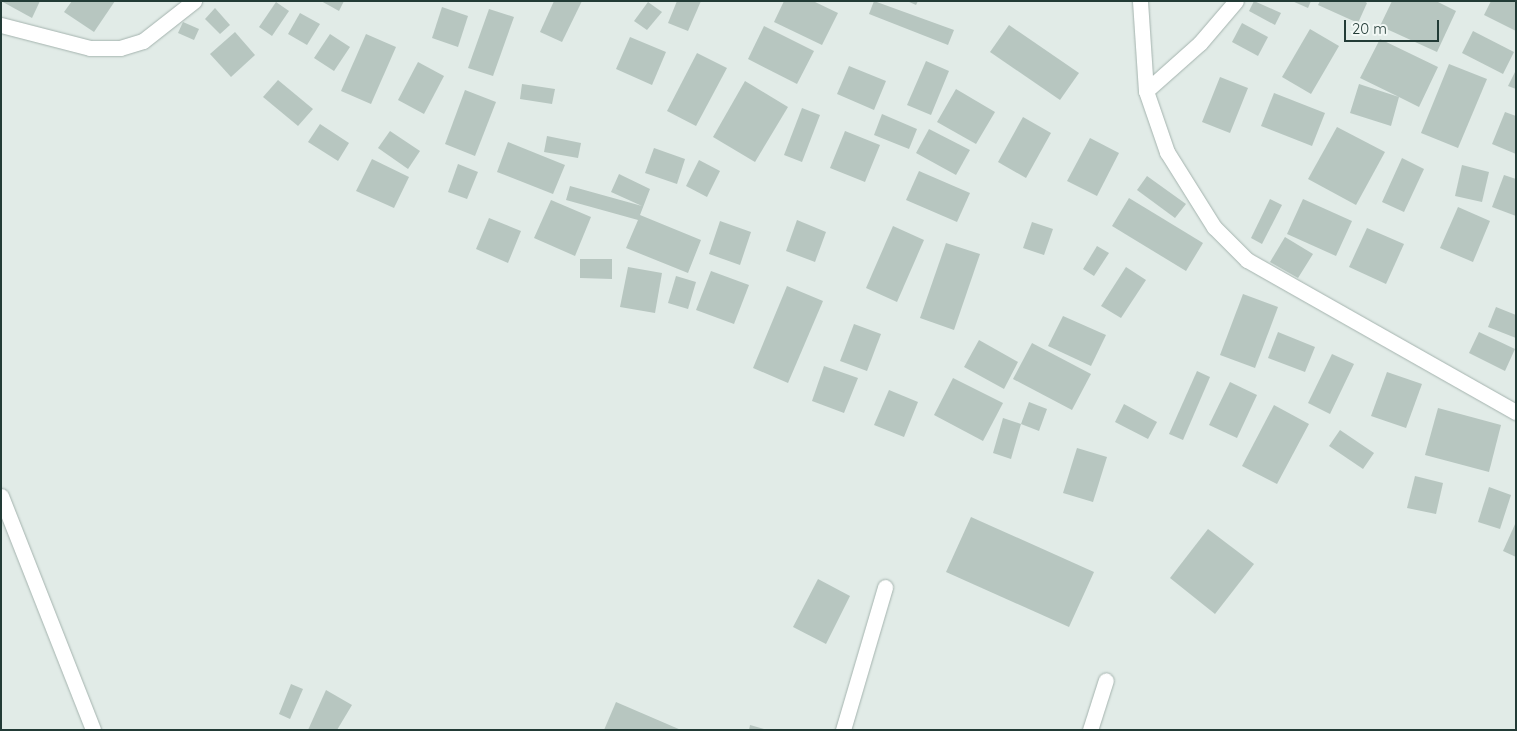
<!DOCTYPE html>
<html>
<head>
<meta charset="utf-8">
<style>
  body { margin:0 }
  #map { position:relative; width:1517px; height:731px; overflow:hidden; background:#e1ebe7; font-family:Quicksand,sans-serif }
  div>[style] { position:absolute }
  [style*='--x'] { left:calc(var(--x)*1px); top:calc(var(--y)*1px); width:calc(var(--w)*1px); rotate:calc(var(--a)*1deg) }
  .building>* { inset:0; background:#b7c6c0 }
  .roads { filter:drop-shadow(0 0 1px #a4b3ae) drop-shadow(0 0 1px #a4b3ae) }
  .lane>* { height:15px; margin:-7.5px; padding:0 7.5px; transform-origin:7.5px; border-radius:7.5px; background:#fff }
  .street>* { height:15px; margin:-7.5px; padding:0 7.5px; transform-origin:7.5px; border-radius:7.5px; background:#fff }
  span { translate:-50% -50%; white-space:nowrap; text-align:center; line-height:1.15; -webkit-text-stroke:4.5px #f2f8f5; paint-order:stroke }
  .frame { position:absolute; inset:0; border:2px solid #223b36; pointer-events:none }
  .scale { position:absolute; left:1344px; top:20px; width:95px; height:22px; box-sizing:border-box; border:2px solid #223b36; border-top:0; padding-left:6px; font-size:15px; line-height:18px; white-space:nowrap; color:#223b36; -webkit-text-stroke:4px #f2f8f5; paint-order:stroke }
</style>
</head>
<body>
<div id="map">
  <div class="building">
    <div style="clip-path:polygon(1px 1px,40px 1px,32px 18px)"></div>
    <div style="clip-path:polygon(72px 1px,115px 1px,94px 32px,64px 12px)"></div>
    <div style="clip-path:polygon(321px 1px,344px 1px,339px 11px)"></div>
    <div style="clip-path:polygon(554px 1px,582px 1px,562px 42px,540px 32px)"></div>
    <div style="clip-path:polygon(677px 1px,701px 1px,688px 31px,668px 23px)"></div>
    <div style="clip-path:polygon(784px 1px,813px 1px,838px 13px,822px 45px,774px 22px)"></div>
    <div style="clip-path:polygon(874px 1px,954px 30px,948px 45px,869px 14px)"></div>
    <div style="clip-path:polygon(907px 1px,918px 1px,916px 5px)"></div>
    <div style="clip-path:polygon(1254px 1px,1281px 13px,1275px 25px,1249px 11px)"></div>
    <div style="clip-path:polygon(1292px 1px,1311px 1px,1308px 8px)"></div>
    <div style="clip-path:polygon(1320px 1px,1364px 1px,1367px 3px,1358px 23px,1318px 5px)"></div>
    <div style="clip-path:polygon(1392px 1px,1436px 1px,1456px 11px,1437px 52px,1380px 26px)"></div>
    <div style="clip-path:polygon(1491px 1px,1516px 1px,1516px 31px,1484px 15px)"></div>
    <div style="clip-path:polygon(276px 2px,289px 11px,272px 36px,259px 27px)"></div>
    <div style="clip-path:polygon(648px 2px,662px 12px,647px 30px,634px 21px)"></div>
    <div style="clip-path:polygon(442px 7px,468px 16px,458px 47px,432px 38px)"></div>
    <div style="clip-path:polygon(215px 8px,230px 25px,220px 34px,205px 19px)"></div>
    <div style="clip-path:polygon(489px 9px,514px 17px,493px 76px,468px 68px)"></div>
    <div style="clip-path:polygon(300px 13px,320px 24px,307px 45px,288px 34px)"></div>
    <div style="clip-path:polygon(183px 22px,199px 29px,194px 40px,178px 33px)"></div>
    <div style="clip-path:polygon(1242px 23px,1268px 37px,1258px 56px,1232px 42px)"></div>
    <div style="clip-path:polygon(1009px 25px,1079px 73px,1060px 100px,990px 52px)"></div>
    <div style="clip-path:polygon(764px 26px,814px 51px,797px 84px,748px 59px)"></div>
    <div style="clip-path:polygon(1310px 29px,1339px 46px,1311px 94px,1282px 77px)"></div>
    <div style="clip-path:polygon(1473px 31px,1514px 52px,1503px 74px,1462px 53px)"></div>
    <div style="clip-path:polygon(235px 32px,255px 55px,231px 77px,210px 54px)"></div>
    <div style="clip-path:polygon(330px 34px,350px 47px,334px 71px,314px 58px)"></div>
    <div style="clip-path:polygon(366px 34px,396px 47px,371px 104px,341px 91px)"></div>
    <div style="clip-path:polygon(630px 37px,666px 52px,652px 85px,616px 69px)"></div>
    <div style="clip-path:polygon(1380px 39px,1438px 67px,1419px 107px,1399px 97px,1391px 126px,1350px 113px,1359px 84px,1399px 97px,1360px 78px)"></div>
    <div style="clip-path:polygon(697px 53px,727px 68px,696px 126px,667px 111px)"></div>
    <div style="clip-path:polygon(926px 61px,949px 71px,931px 115px,907px 105px)"></div>
    <div style="clip-path:polygon(418px 62px,444px 76px,424px 114px,398px 100px)"></div>
    <div style="clip-path:polygon(1449px 64px,1487px 79px,1458px 148px,1421px 133px)"></div>
    <div style="clip-path:polygon(849px 66px,886px 81px,874px 110px,837px 94px)"></div>
    <div style="clip-path:polygon(1516px 70px,1516px 89px,1508px 86px)"></div>
    <div style="clip-path:polygon(1220px 77px,1248px 88px,1230px 133px,1202px 122px)"></div>
    <div style="clip-path:polygon(278px 80px,313px 109px,298px 126px,263px 97px)"></div>
    <div style="clip-path:polygon(745px 81px,788px 107px,755px 162px,713px 137px)"></div>
    <div style="clip-path:polygon(522px 84px,555px 89px,552px 104px,520px 99px)"></div>
    <div style="clip-path:polygon(956px 89px,995px 112px,976px 144px,937px 122px)"></div>
    <div style="clip-path:polygon(465px 90px,496px 102px,475px 156px,445px 144px)"></div>
    <div style="clip-path:polygon(1274px 93px,1325px 113px,1312px 146px,1261px 126px)"></div>
    <div style="clip-path:polygon(802px 108px,820px 115px,802px 162px,784px 155px)"></div>
    <div style="clip-path:polygon(1505px 112px,1516px 116px,1516px 154px,1492px 144px)"></div>
    <div style="clip-path:polygon(882px 114px,917px 129px,909px 149px,874px 135px)"></div>
    <div style="clip-path:polygon(1023px 117px,1051px 133px,1026px 178px,998px 162px)"></div>
    <div style="clip-path:polygon(320px 124px,349px 143px,338px 161px,308px 142px)"></div>
    <div style="clip-path:polygon(1337px 127px,1385px 152px,1356px 205px,1308px 179px)"></div>
    <div style="clip-path:polygon(929px 129px,970px 150px,956px 175px,916px 153px)"></div>
    <div style="clip-path:polygon(390px 131px,420px 151px,408px 169px,378px 148px)"></div>
    <div style="clip-path:polygon(845px 131px,880px 145px,865px 182px,830px 168px)"></div>
    <div style="clip-path:polygon(547px 136px,581px 143px,578px 158px,544px 152px)"></div>
    <div style="clip-path:polygon(1090px 138px,1119px 153px,1097px 196px,1067px 181px)"></div>
    <div style="clip-path:polygon(508px 142px,565px 165px,553px 194px,497px 172px)"></div>
    <div style="clip-path:polygon(654px 148px,685px 159px,677px 184px,645px 173px)"></div>
    <div style="clip-path:polygon(1402px 158px,1424px 169px,1404px 212px,1382px 202px)"></div>
    <div style="clip-path:polygon(372px 159px,409px 177px,394px 208px,356px 191px)"></div>
    <div style="clip-path:polygon(699px 160px,720px 171px,707px 197px,686px 186px)"></div>
    <div style="clip-path:polygon(458px 164px,478px 172px,467px 199px,448px 192px)"></div>
    <div style="clip-path:polygon(1462px 165px,1489px 172px,1482px 202px,1455px 196px)"></div>
    <div style="clip-path:polygon(919px 171px,970px 193px,957px 222px,906px 200px)"></div>
    <div style="clip-path:polygon(619px 174px,650px 189px,640px 215px,701px 240px,688px 273px,626px 248px,638px 220px,566px 200px,570px 186px,642px 206px,611px 192px)"></div>
    <div style="clip-path:polygon(1504px 175px,1516px 179px,1516px 216px,1492px 207px)"></div>
    <div style="clip-path:polygon(1147px 176px,1186px 204px,1175px 218px,1137px 190px)"></div>
    <div style="clip-path:polygon(1129px 198px,1203px 243px,1186px 271px,1112px 226px)"></div>
    <div style="clip-path:polygon(1270px 199px,1282px 205px,1262px 244px,1251px 238px)"></div>
    <div style="clip-path:polygon(1303px 199px,1352px 221px,1336px 256px,1287px 234px)"></div>
    <div style="clip-path:polygon(551px 200px,591px 217px,575px 256px,534px 238px)"></div>
    <div style="clip-path:polygon(1458px 207px,1490px 221px,1473px 262px,1440px 248px)"></div>
    <div style="clip-path:polygon(489px 218px,521px 231px,508px 263px,476px 249px)"></div>
    <div style="clip-path:polygon(797px 220px,826px 232px,815px 262px,786px 251px)"></div>
    <div style="clip-path:polygon(720px 221px,751px 232px,740px 265px,709px 254px)"></div>
    <div style="clip-path:polygon(1032px 222px,1053px 229px,1044px 255px,1023px 248px)"></div>
    <div style="clip-path:polygon(893px 226px,924px 240px,897px 302px,866px 288px)"></div>
    <div style="clip-path:polygon(1367px 228px,1404px 244px,1386px 284px,1349px 267px)"></div>
    <div style="clip-path:polygon(1285px 237px,1313px 254px,1298px 278px,1270px 262px)"></div>
    <div style="clip-path:polygon(946px 243px,980px 254px,954px 330px,920px 318px)"></div>
    <div style="clip-path:polygon(1097px 246px,1109px 253px,1094px 276px,1083px 269px)"></div>
    <div style="clip-path:polygon(580px 259px,612px 259px,612px 279px,580px 278px)"></div>
    <div style="clip-path:polygon(628px 267px,662px 273px,655px 313px,620px 307px)"></div>
    <div style="clip-path:polygon(1126px 267px,1146px 280px,1121px 318px,1101px 306px)"></div>
    <div style="clip-path:polygon(711px 271px,749px 285px,734px 324px,696px 310px)"></div>
    <div style="clip-path:polygon(676px 276px,696px 282px,688px 309px,668px 303px)"></div>
    <div style="clip-path:polygon(787px 286px,823px 301px,788px 383px,753px 368px)"></div>
    <div style="clip-path:polygon(1243px 294px,1278px 307px,1255px 368px,1220px 355px)"></div>
    <div style="clip-path:polygon(1496px 307px,1516px 315px,1516px 338px,1488px 327px)"></div>
    <div style="clip-path:polygon(1063px 316px,1106px 335px,1091px 366px,1048px 346px)"></div>
    <div style="clip-path:polygon(854px 324px,881px 334px,867px 371px,840px 361px)"></div>
    <div style="clip-path:polygon(1278px 332px,1315px 347px,1305px 372px,1268px 358px)"></div>
    <div style="clip-path:polygon(1479px 332px,1515px 349px,1505px 371px,1469px 353px)"></div>
    <div style="clip-path:polygon(979px 340px,1018px 362px,1004px 389px,964px 367px)"></div>
    <div style="clip-path:polygon(1032px 343px,1091px 374px,1072px 410px,1013px 379px)"></div>
    <div style="clip-path:polygon(1332px 354px,1354px 364px,1330px 414px,1308px 403px)"></div>
    <div style="clip-path:polygon(824px 366px,858px 378px,844px 413px,812px 401px)"></div>
    <div style="clip-path:polygon(1197px 371px,1210px 377px,1183px 440px,1169px 434px)"></div>
    <div style="clip-path:polygon(1387px 372px,1422px 384px,1406px 428px,1371px 416px)"></div>
    <div style="clip-path:polygon(953px 378px,1003px 403px,983px 441px,934px 415px)"></div>
    <div style="clip-path:polygon(1230px 382px,1257px 395px,1237px 438px,1209px 425px)"></div>
    <div style="clip-path:polygon(889px 390px,918px 402px,904px 437px,874px 425px)"></div>
    <div style="clip-path:polygon(1029px 402px,1047px 409px,1039px 431px,1021px 424px)"></div>
    <div style="clip-path:polygon(1124px 404px,1157px 422px,1148px 439px,1115px 422px)"></div>
    <div style="clip-path:polygon(1274px 405px,1309px 424px,1277px 484px,1242px 466px)"></div>
    <div style="clip-path:polygon(1438px 408px,1501px 425px,1489px 472px,1425px 455px)"></div>
    <div style="clip-path:polygon(1003px 418px,1021px 424px,1011px 459px,993px 453px)"></div>
    <div style="clip-path:polygon(1340px 430px,1374px 453px,1363px 469px,1329px 446px)"></div>
    <div style="clip-path:polygon(1077px 448px,1107px 457px,1093px 502px,1063px 493px)"></div>
    <div style="clip-path:polygon(1415px 476px,1443px 483px,1436px 514px,1407px 508px)"></div>
    <div style="clip-path:polygon(1489px 487px,1511px 495px,1500px 529px,1478px 522px)"></div>
    <div style="clip-path:polygon(971px 517px,1094px 572px,1069px 627px,946px 572px)"></div>
    <div style="clip-path:polygon(1516px 522px,1516px 557px,1503px 551px)"></div>
    <div style="clip-path:polygon(1208px 529px,1254px 564px,1215px 614px,1170px 578px)"></div>
    <div style="clip-path:polygon(818px 579px,850px 596px,826px 644px,793px 627px)"></div>
    <div style="clip-path:polygon(291px 684px,303px 689px,290px 719px,279px 714px)"></div>
    <div style="clip-path:polygon(326px 690px,352px 705px,337px 730px,308px 730px)"></div>
    <div style="clip-path:polygon(616px 702px,681px 730px,604px 730px)"></div>
    <div style="clip-path:polygon(750px 725px,764px 729px,764px 730px,749px 730px)"></div>
  </div>
  <div class="roads">
    <div class="lane">
      <div style="--x:1;--y:25;--w:92;--a:14.5"></div>
      <div style="--x:90;--y:48;--w:30;--a:0"></div>
      <div style="--x:120;--y:48;--w:24;--a:-17"></div>
      <div style="--x:143;--y:41;--w:65;--a:-38.1"></div>
      <div style="--x:1;--y:496;--w:251;--a:68.5"></div>
    </div>
    <div class="street">
      <div style="--x:1140;--y:1;--w:90;--a:86.2"></div>
      <div style="--x:1146;--y:91;--w:65;--a:71"></div>
      <div style="--x:1167;--y:152;--w:89;--a:57.9"></div>
      <div style="--x:1214;--y:227;--w:47;--a:45"></div>
      <div style="--x:1247;--y:260;--w:309;--a:29.5"></div>
      <div style="--x:1146;--y:91;--w:72;--a:-41.6"></div>
      <div style="--x:1200;--y:43;--w:55;--a:-49.4"></div>
      <div style="--x:843;--y:730;--w:149;--a:-73.6"></div>
      <div style="--x:1090;--y:730;--w:52;--a:-72.3"></div>
    </div>
  </div>
  <div class="frame"></div>
  <div class="scale">20 m</div>
</div>
</body>
</html>
